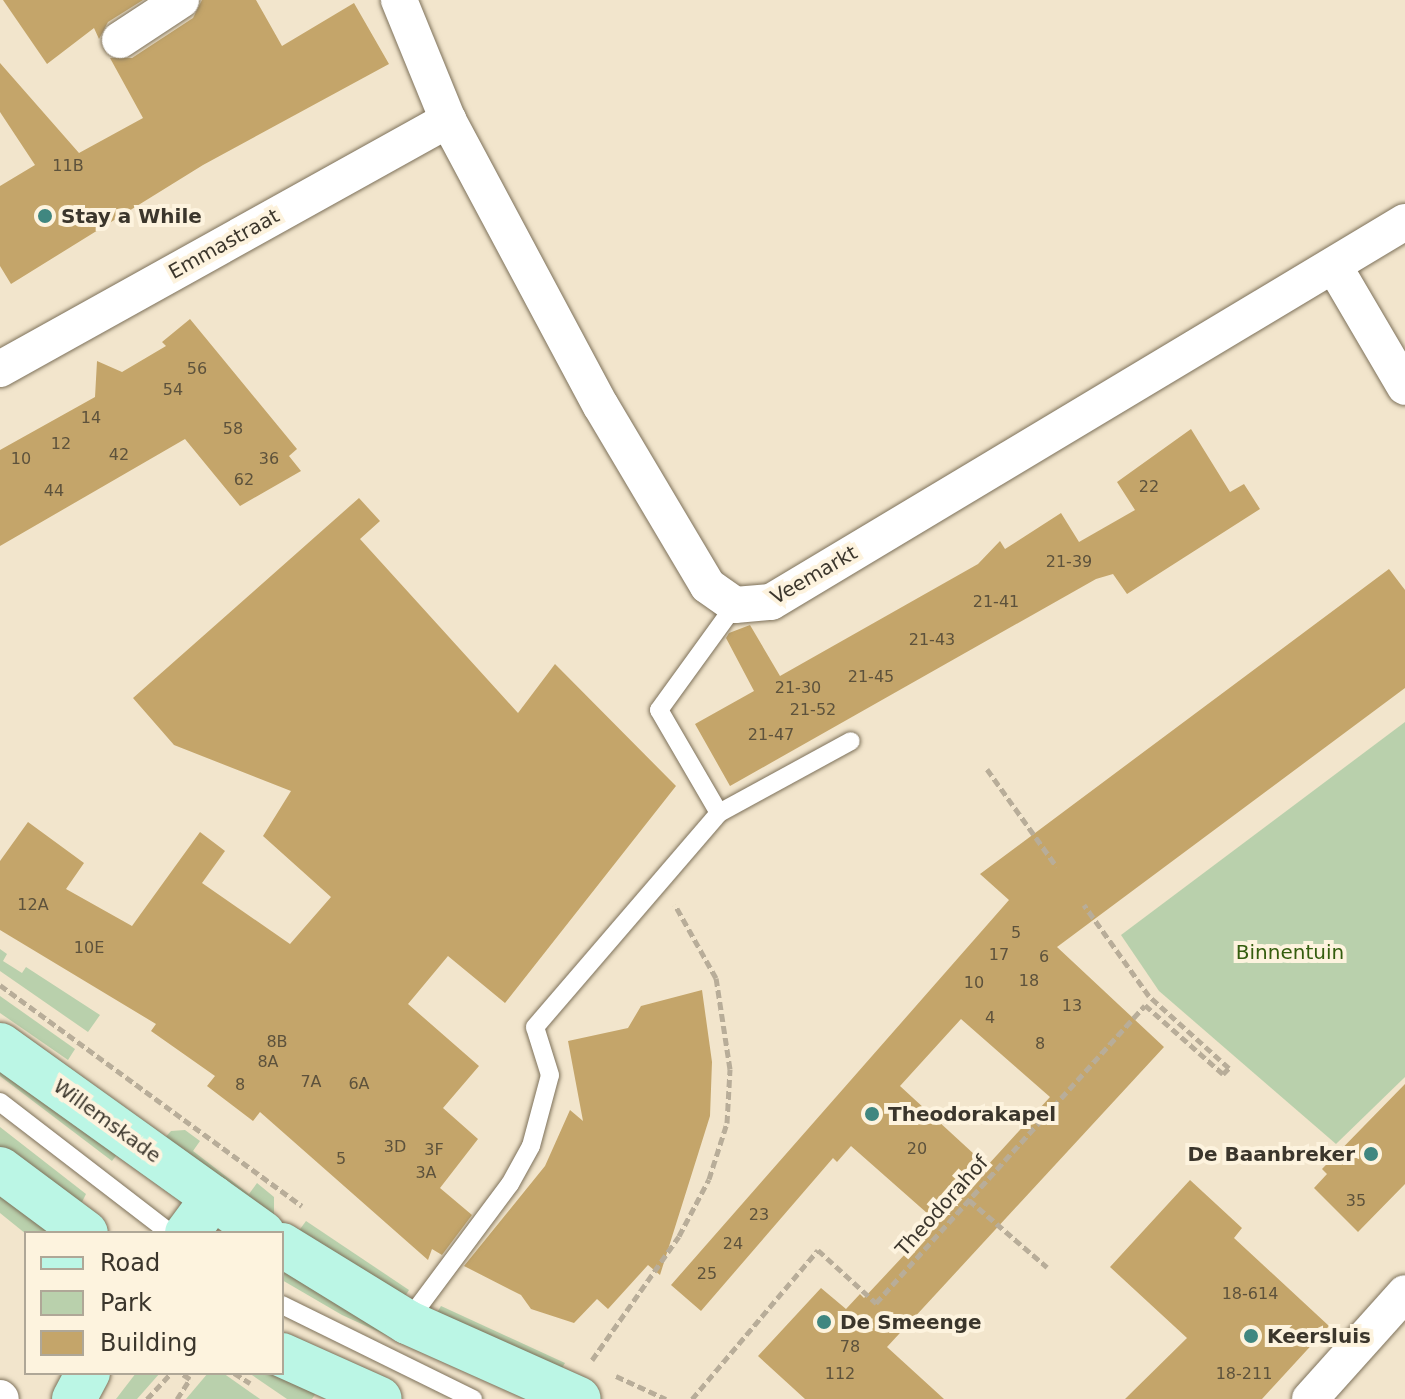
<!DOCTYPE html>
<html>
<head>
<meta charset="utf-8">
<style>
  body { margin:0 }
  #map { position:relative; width:1405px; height:1399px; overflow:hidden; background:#f2e5cc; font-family:"DejaVu Sans",sans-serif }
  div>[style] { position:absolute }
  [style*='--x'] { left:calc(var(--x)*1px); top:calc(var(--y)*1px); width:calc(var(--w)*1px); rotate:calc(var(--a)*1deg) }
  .green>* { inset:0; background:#b9d0ac }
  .building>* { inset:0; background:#c4a56a }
  .path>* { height:5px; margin-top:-2.5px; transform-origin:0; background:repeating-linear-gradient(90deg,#b8ad99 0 8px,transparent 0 12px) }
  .roads { filter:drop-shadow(0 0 2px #7d715a) drop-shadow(0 0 2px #7d715a) }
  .service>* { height:18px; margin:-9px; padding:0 9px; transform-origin:9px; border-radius:9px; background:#fff }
  .minor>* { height:36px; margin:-18px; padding:0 18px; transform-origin:18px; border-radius:18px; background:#fff }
  .secondary>* { height:44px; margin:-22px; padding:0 22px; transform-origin:22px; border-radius:22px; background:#bbf6e5 }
  .dots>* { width:22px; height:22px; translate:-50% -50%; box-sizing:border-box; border:4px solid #fdf3de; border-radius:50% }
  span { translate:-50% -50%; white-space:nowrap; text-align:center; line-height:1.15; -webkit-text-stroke:8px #fdf3de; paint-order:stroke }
  .number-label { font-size:16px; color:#5d523c }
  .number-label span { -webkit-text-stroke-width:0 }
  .poi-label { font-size:20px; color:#3b362c; font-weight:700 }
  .left { translate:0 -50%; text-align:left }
  .right { translate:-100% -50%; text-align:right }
  .street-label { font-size:20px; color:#3b362c }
  .park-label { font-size:20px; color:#345d0e }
  .legend { position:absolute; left:24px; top:1231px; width:260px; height:144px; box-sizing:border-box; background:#fdf3de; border:2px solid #afa797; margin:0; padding:10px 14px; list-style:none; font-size:24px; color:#3b362c }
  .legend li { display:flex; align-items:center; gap:16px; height:40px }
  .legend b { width:40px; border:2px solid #afa797 }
</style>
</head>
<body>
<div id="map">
  <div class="green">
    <div style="clip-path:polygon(1405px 722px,1405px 1077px,1336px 1144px,1159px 991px,1121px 935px)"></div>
    <div style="clip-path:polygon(0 949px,7px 954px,3px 961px,22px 973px,26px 967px,100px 1015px,88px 1032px,0 971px)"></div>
    <div style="clip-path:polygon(0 996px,75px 1049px,68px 1060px,0 1013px)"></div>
    <div style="clip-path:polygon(0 1056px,122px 1148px,112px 1161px,0 1076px)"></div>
    <div style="clip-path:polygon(0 1127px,86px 1194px,79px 1208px,0 1148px)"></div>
    <div style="clip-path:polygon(185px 1130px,200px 1141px,193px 1151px,249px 1194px,257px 1183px,274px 1197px,274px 1217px,162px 1141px,171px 1131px)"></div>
    <div style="clip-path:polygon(0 1190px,54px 1233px,26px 1234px,0 1213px)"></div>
    <div style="clip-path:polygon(306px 1221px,409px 1290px,402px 1301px,298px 1232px)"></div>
    <div style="clip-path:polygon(282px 1263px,526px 1399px,342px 1315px,282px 1280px)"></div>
    <div style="clip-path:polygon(441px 1306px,565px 1363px,558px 1375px,434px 1318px)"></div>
    <div style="clip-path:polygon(136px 1373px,160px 1373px,137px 1399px,116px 1399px)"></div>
    <div style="clip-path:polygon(208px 1373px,223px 1373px,260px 1399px,186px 1399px)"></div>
    <div style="clip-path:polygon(249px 1373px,282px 1373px,318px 1390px,312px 1399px,287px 1399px)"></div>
  </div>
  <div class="building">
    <div style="clip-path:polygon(3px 0,143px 0,108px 22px,99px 39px,94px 28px,47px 64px)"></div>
    <div style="clip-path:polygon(202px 0,256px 0,282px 46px,354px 3px,389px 64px,203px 165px,11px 284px,0 266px,0 186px,35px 165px,0 112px,0 63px,79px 153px,143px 118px,110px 58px,132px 58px,193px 18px)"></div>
    <div style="clip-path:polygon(190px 319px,297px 449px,289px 456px,301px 471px,240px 506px,185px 439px,0 546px,0 450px,95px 397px,97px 361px,122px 372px,166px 346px,162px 342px)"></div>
    <div style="clip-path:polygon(1191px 429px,1230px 492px,1244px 484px,1260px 509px,1127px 594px,1113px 574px,1096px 579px,730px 786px,695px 724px,754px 691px,726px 638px,729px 633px,750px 625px,780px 676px,978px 564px,1000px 541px,1005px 549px,1061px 513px,1079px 542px,1135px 510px,1117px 482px)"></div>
    <div style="clip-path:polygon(359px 498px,380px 521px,360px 539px,518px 713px,555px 664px,676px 786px,505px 1003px,448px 956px,408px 1004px,479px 1066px,443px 1108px,478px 1139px,440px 1188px,472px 1215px,442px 1255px,432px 1249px,428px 1260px,260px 1112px,253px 1121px,207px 1086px,215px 1076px,151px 1031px,156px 1024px,0 930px,0 861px,28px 822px,84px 863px,66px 889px,132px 926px,200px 832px,225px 851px,202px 883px,290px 944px,331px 897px,263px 836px,291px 791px,174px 745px,133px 698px)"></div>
    <div style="clip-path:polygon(evenodd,1389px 569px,1405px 590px,1405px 688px,1057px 947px,1164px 1047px,887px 1347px,944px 1399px,805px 1399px,758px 1356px,821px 1288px,846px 1309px,860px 1294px,864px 1298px,936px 1221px,851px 1146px,837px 1162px,833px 1158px,701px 1311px,671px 1285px,1009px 900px,980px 874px,1389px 569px,961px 1019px,1050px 1097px,987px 1166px,900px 1086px,961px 1019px)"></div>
    <div style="clip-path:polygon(702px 990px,712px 1062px,710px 1116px,660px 1275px,648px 1265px,608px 1309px,597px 1299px,574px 1323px,531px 1309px,521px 1295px,464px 1266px,545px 1166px,570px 1110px,583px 1121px,568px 1041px,628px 1028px,641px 1006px)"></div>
    <div style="clip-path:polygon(1405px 1084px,1405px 1184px,1358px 1232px,1314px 1188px,1327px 1174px,1322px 1169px)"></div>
    <div style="clip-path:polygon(1190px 1180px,1242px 1228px,1234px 1238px,1329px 1326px,1262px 1399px,1125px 1399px,1187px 1338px,1110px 1267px)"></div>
  </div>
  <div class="path">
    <div style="--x:987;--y:769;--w:120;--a:54.5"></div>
    <div style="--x:0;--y:985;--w:374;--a:36.2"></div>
    <div style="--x:969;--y:1200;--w:103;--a:40.7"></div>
    <div style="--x:592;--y:1360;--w:151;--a:-54.9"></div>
    <div style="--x:679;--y:1236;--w:64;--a:-62.2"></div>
    <div style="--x:709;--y:1179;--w:59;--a:-72.2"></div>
    <div style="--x:727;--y:1123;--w:54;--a:-86.8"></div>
    <div style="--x:730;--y:1069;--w:92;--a:-98.7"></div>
    <div style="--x:716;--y:978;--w:84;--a:-119.3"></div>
    <div style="--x:234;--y:1373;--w:19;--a:32"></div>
    <div style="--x:616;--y:1376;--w:55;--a:24.7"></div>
    <div style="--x:147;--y:1399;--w:35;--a:-47"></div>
    <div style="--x:177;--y:1399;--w:24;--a:-57"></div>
    <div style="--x:190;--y:1379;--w:11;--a:-146"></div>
    <div style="--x:692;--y:1399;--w:195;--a:-49.8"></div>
    <div style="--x:818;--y:1250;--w:79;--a:42.4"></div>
    <div style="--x:876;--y:1303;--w:401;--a:-47.9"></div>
    <div style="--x:1145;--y:1005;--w:104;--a:41.5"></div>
    <div style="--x:1223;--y:1074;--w:8;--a:-45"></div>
    <div style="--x:1229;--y:1068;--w:108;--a:-138"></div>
    <div style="--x:1149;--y:996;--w:112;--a:-125.5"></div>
  </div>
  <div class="roads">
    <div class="service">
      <div style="--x:719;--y:813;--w:150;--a:-28.6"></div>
      <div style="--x:0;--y:1102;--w:215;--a:37.6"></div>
      <div style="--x:282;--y:1305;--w:213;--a:26.2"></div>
      <div style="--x:407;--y:1322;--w:172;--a:-53.3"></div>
      <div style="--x:510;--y:1184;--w:43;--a:-61.1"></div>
      <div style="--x:531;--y:1146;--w:73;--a:-75"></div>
      <div style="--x:550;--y:1075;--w:50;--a:-107.4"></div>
      <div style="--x:535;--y:1027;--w:282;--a:-49.3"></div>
      <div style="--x:719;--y:813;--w:119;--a:-120.2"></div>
      <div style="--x:659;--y:710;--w:130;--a:-54.1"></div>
    </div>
    <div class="minor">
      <div style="--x:399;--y:0;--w:130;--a:67.8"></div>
      <div style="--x:448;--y:120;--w:324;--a:61.9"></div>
      <div style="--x:601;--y:406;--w:209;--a:59.3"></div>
      <div style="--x:708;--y:586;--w:33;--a:35"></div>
      <div style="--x:735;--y:605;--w:36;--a:-5"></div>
      <div style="--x:771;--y:602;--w:739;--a:-30.94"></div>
      <div style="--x:120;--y:40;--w:73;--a:-33.3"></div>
      <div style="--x:1334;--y:266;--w:140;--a:59.6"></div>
      <div style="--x:0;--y:369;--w:513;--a:-29.07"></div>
      <div style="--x:0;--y:1398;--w:1;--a:45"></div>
      <div style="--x:1310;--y:1399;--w:142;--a:-48.1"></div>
    </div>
    <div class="secondary">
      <div style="--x:0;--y:1045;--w:323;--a:35.6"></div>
      <div style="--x:0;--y:1169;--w:107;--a:36.7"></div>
      <div style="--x:187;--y:1233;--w:44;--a:-53.4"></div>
      <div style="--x:282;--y:1245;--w:147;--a:31.6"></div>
      <div style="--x:407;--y:1322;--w:188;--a:24.1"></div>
      <div style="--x:282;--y:1355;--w:107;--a:24.2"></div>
      <div style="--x:74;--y:1399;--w:30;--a:-62"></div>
    </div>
  </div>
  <div class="dots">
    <div style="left:45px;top:216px;background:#408780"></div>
    <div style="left:872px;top:1114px;background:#408780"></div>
    <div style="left:1371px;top:1154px;background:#408780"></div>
    <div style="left:824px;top:1322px;background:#408780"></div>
    <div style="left:1251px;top:1336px;background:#408780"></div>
  </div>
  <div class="number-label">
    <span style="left:68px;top:166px">11B</span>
    <span style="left:197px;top:369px">56</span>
    <span style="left:173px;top:390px">54</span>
    <span style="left:91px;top:418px">14</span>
    <span style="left:233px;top:429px">58</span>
    <span style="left:61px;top:444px">12</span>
    <span style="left:119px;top:455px">42</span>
    <span style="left:21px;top:459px">10</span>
    <span style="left:269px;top:459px">36</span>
    <span style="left:244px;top:480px">62</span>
    <span style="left:1149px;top:487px">22</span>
    <span style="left:54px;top:491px">44</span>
    <span style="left:1069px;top:562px">21-39</span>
    <span style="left:996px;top:602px">21-41</span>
    <span style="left:932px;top:640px">21-43</span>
    <span style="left:871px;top:677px">21-45</span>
    <span style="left:798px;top:688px">21-30</span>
    <span style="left:813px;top:710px">21-52</span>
    <span style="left:771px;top:735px">21-47</span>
    <span style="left:33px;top:905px">12A</span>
    <span style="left:1016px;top:933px">5</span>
    <span style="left:89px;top:948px">10E</span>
    <span style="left:999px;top:955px">17</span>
    <span style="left:1044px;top:957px">6</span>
    <span style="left:1029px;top:981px">18</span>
    <span style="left:974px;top:983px">10</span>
    <span style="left:1072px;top:1006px">13</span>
    <span style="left:990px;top:1018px">4</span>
    <span style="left:277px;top:1042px">8B</span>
    <span style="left:1040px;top:1044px">8</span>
    <span style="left:268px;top:1062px">8A</span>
    <span style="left:311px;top:1082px">7A</span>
    <span style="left:359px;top:1084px">6A</span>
    <span style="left:240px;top:1085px">8</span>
    <span style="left:395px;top:1147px">3D</span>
    <span style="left:917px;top:1149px">20</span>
    <span style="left:434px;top:1150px">3F</span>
    <span style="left:341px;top:1159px">5</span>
    <span style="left:426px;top:1173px">3A</span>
    <span style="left:1356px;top:1201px">35</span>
    <span style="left:759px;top:1215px">23</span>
    <span style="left:733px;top:1244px">24</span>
    <span style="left:707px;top:1274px">25</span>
    <span style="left:1250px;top:1294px">18-614</span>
    <span style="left:850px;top:1347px">78</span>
    <span style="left:840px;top:1374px">112</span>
    <span style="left:1244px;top:1374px">18-211</span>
  </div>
  <div class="poi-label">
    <span class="left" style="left:61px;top:216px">Stay a While</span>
    <span class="left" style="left:888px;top:1114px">Theodorakapel</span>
    <span class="right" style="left:1355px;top:1154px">De Baanbreker</span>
    <span class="left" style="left:840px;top:1322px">De Smeenge</span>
    <span class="left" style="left:1267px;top:1336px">Keersluis</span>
  </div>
  <div class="street-label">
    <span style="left:224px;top:244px;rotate:-29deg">Emmastraat</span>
    <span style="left:814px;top:575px;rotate:-30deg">Veemarkt</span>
    <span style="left:107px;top:1121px;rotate:36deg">Willemskade</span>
    <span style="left:942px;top:1206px;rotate:-48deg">Theodorahof</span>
  </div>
  <div class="park-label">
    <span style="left:1290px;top:952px">Binnentuin</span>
  </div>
  <ul class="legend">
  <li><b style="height:10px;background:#bbf6e5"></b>Road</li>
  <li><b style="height:22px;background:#b9d0ac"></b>Park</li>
  <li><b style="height:22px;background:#c4a56a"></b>Building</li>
  </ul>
</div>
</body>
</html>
